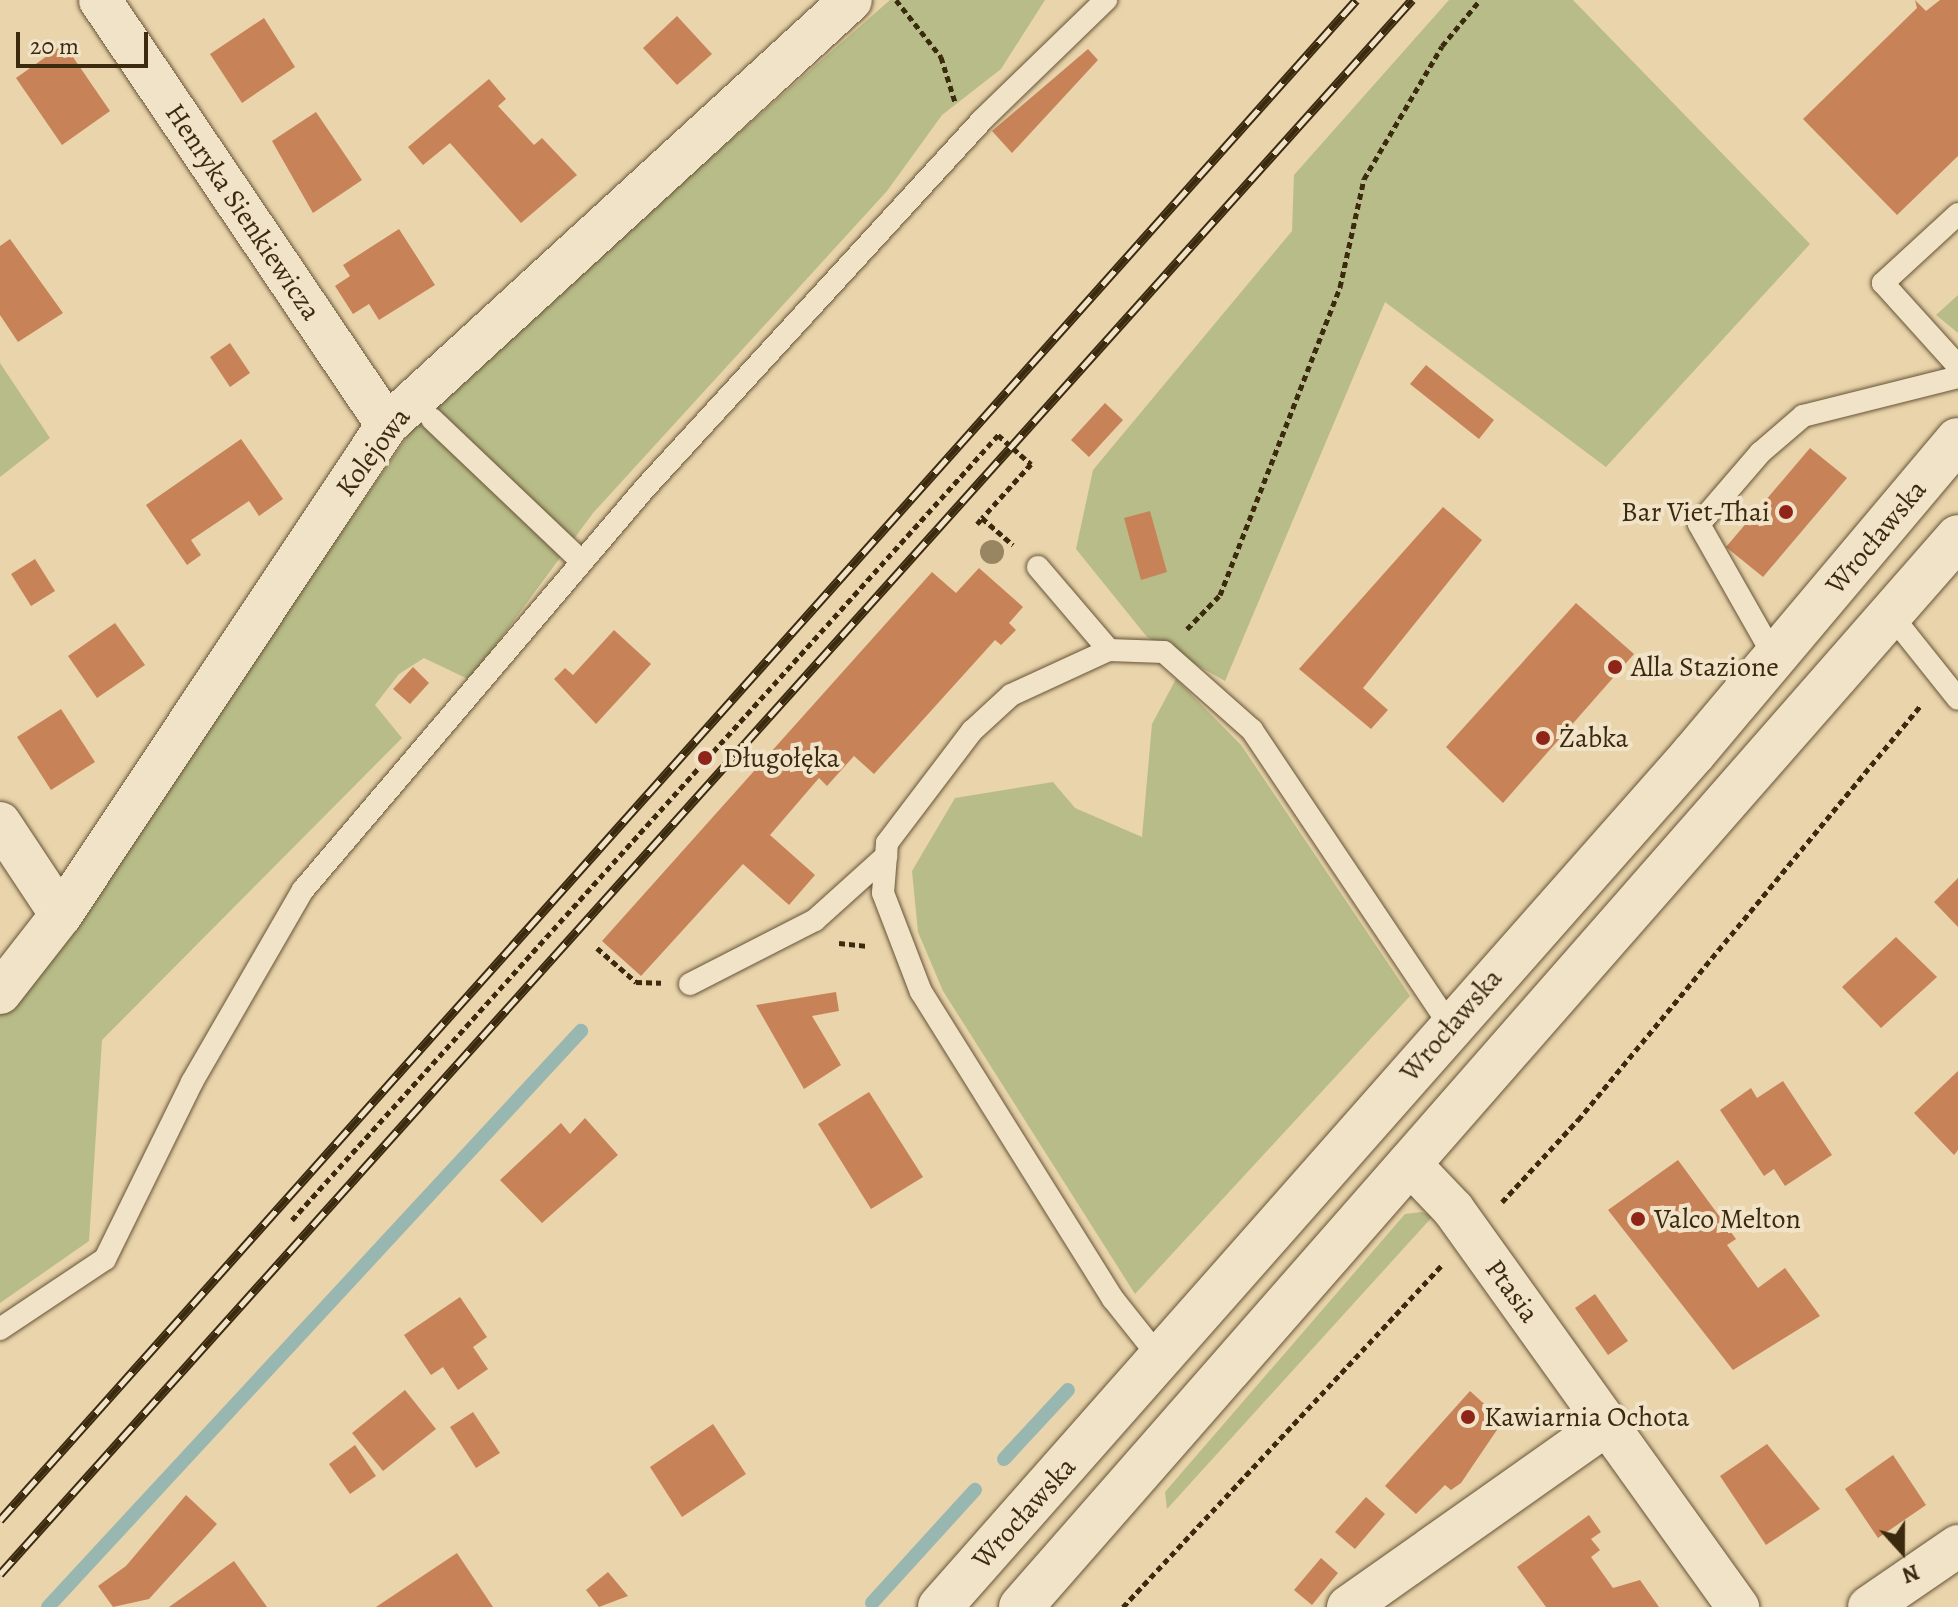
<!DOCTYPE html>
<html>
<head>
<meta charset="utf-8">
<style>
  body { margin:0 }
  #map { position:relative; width:1958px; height:1607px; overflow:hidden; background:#e9d4ab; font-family:Alegreya,serif }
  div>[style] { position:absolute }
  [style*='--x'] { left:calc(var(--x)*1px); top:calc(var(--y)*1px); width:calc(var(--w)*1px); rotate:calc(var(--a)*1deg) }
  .green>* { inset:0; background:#b8bc88 }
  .stream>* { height:14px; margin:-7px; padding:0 7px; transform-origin:7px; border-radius:7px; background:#99b7b1 }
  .building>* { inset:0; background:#c78357 }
  .path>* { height:5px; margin-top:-2.5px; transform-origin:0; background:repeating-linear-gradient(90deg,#3c2a0f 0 6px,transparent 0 10px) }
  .roads { filter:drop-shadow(0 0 2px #675436) drop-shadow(0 0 2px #675436) }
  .service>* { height:22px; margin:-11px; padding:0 11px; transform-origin:11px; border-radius:11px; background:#f1e3c8 }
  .minor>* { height:42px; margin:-21px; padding:0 21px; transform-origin:21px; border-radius:21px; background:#f1e3c8 }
  .secondary>* { height:44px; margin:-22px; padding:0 22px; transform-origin:22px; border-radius:22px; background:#f1e3c8 }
  .rail>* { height:9px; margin-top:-4.5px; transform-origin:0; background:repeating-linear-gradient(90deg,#f1e3c8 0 18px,#3c2a0f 0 36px); box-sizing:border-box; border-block:2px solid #3c2a0f }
  .trees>* { width:24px; height:24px; margin:-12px; border-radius:50%; background:#988662 }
  .dots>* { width:22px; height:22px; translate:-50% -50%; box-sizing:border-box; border:4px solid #f1e3c8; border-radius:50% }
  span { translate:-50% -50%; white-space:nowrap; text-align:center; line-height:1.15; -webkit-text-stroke:8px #f1e3c8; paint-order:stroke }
  .street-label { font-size:28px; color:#3c2a0f }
  .poi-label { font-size:28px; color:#3c2a0f }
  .right { translate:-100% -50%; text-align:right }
  .left { translate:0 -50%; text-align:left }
  .north { position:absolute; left:1862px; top:1511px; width:80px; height:80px; -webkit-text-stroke:6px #f1e3c8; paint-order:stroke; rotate:159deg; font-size:22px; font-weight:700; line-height:32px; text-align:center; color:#3c2a0f }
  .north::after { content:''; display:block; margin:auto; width:28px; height:36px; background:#3c2a0f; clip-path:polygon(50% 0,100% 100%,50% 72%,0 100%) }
  .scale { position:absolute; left:16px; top:32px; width:132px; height:36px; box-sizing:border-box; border:4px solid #3c2a0f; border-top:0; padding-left:10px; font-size:24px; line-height:28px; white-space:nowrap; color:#3c2a0f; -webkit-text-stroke:6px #f1e3c8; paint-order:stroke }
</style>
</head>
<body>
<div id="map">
  <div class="green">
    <div style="clip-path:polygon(890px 0,1045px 0,1001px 69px,942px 115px,887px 191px,593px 513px,470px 680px,424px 658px,399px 674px,375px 705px,402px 738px,102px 1040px,89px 1241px,0 1303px,0 1015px,78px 914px,429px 405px)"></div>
    <div style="clip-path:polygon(1449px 0,1573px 0,1810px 244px,1606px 467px,1385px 302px,1225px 681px,1147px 637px,1076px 549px,1093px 470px,1292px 231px,1294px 175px)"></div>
    <div style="clip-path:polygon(1958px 295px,1958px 333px,1936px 315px)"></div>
    <div style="clip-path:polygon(0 363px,50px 438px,0 477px)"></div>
    <div style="clip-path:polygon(1176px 679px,1241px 745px,1410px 996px,1135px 1294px,943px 991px,918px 932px,912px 871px,955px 798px,1053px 782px,1075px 808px,1142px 837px,1152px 724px)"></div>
    <div style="clip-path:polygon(1422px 1212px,1433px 1216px,1167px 1509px,1165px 1492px,1405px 1214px)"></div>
  </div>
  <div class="stream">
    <div style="--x:1004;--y:1459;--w:94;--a:-47.2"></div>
    <div style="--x:872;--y:1603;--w:153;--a:-47.7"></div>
    <div style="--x:48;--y:1607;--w:785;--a:-47.22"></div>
  </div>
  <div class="building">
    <div style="clip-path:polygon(1915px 0,1926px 11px,1940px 0,1958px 0,1958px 156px,1897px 215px,1803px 119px,1917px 8px)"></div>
    <div style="clip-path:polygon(677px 16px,712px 54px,677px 85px,643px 48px)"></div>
    <div style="clip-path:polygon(264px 18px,295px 67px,242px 103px,210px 54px)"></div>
    <div style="clip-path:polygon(64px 44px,110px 111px,62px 145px,16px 78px)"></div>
    <div style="clip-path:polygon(1088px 49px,1098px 60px,1012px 153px,992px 131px)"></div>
    <div style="clip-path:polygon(489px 79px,506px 99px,498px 106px,534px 145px,542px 138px,577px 175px,521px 223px,450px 143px,423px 165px,408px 147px)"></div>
    <div style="clip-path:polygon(316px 112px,362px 180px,313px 213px,272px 141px)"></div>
    <div style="clip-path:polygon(399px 229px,435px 285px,379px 320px,369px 304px,353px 314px,335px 286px,350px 276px,343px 265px)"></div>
    <div style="clip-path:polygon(10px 239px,63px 313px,18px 342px,0 315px,0 246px)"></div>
    <div style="clip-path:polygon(230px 343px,250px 373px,230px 387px,210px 357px)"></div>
    <div style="clip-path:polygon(1426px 365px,1494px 420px,1479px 439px,1410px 384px)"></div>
    <div style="clip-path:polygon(1105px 403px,1123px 420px,1089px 457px,1071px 440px)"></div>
    <div style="clip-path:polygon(241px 439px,283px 499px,259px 516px,249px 501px,191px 540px,201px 555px,187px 565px,146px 505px)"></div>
    <div style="clip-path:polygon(1810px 448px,1847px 478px,1763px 577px,1726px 547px)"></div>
    <div style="clip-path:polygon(1443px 507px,1482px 540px,1363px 688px,1388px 710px,1371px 729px,1299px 669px)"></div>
    <div style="clip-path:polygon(1150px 511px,1167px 572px,1141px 580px,1124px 518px)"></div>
    <div style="clip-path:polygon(35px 559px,55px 591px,31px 606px,11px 574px)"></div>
    <div style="clip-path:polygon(979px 568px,1023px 607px,1009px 623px,1016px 630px,1001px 645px,995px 640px,874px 774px,854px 756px,827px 786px,819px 778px,770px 835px,815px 875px,789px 905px,743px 864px,641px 976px,602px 941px,932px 572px,956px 593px)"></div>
    <div style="clip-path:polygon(1576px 603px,1634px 654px,1503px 803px,1446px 747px)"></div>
    <div style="clip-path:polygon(115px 623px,145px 665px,97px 698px,68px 656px)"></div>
    <div style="clip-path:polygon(614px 630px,651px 664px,596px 724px,554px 679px,565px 668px,573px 675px)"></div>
    <div style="clip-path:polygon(413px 667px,429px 683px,410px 704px,393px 689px)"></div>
    <div style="clip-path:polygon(61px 709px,95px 762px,51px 790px,17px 737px)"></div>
    <div style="clip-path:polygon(1958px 878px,1958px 927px,1934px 902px)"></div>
    <div style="clip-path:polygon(1896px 937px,1937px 977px,1881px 1028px,1842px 987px)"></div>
    <div style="clip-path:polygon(836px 992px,839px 1011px,812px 1016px,841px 1065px,804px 1089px,756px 1005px)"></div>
    <div style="clip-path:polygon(1958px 1071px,1958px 1150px,1954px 1155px,1914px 1113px)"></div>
    <div style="clip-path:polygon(1783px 1081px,1832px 1155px,1785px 1186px,1774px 1169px,1764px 1176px,1720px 1110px,1751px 1088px,1757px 1098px)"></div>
    <div style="clip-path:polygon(869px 1092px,923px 1177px,871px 1209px,818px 1124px)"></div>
    <div style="clip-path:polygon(585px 1118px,618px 1155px,542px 1223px,500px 1180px,561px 1123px,570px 1134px)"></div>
    <div style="clip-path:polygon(1678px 1160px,1736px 1239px,1727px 1245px,1758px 1288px,1785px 1268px,1820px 1316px,1733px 1370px,1608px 1210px)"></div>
    <div style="clip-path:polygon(1595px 1294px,1628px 1341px,1608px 1355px,1575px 1308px)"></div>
    <div style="clip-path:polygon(460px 1297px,487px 1337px,473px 1347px,488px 1369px,458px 1390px,443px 1367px,431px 1375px,404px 1335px)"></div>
    <div style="clip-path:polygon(405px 1390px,436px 1429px,383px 1471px,352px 1433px)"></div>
    <div style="clip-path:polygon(1470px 1391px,1503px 1421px,1461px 1483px,1451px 1490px,1445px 1485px,1416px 1514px,1385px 1486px)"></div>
    <div style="clip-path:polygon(473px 1412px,500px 1453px,476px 1468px,450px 1427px)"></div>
    <div style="clip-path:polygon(713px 1424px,746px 1474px,682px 1517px,650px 1467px)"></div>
    <div style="clip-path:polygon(1767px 1444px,1820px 1509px,1766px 1545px,1720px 1476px)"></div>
    <div style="clip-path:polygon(355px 1445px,376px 1476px,350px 1494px,329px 1464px)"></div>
    <div style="clip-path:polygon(1893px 1455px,1926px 1505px,1878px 1538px,1845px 1489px)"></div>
    <div style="clip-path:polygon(186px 1495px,217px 1524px,149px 1599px,113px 1607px,98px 1586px,126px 1566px)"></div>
    <div style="clip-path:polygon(1366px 1497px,1385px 1514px,1355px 1549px,1335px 1532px)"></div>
    <div style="clip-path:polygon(1589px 1515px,1601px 1532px,1591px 1539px,1600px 1550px,1591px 1557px,1613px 1588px,1640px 1580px,1659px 1607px,1546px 1607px,1517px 1567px)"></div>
    <div style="clip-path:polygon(457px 1553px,493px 1607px,376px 1607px)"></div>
    <div style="clip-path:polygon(1321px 1558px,1338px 1573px,1312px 1605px,1294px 1590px)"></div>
    <div style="clip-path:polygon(234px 1561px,267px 1607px,169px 1607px)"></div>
    <div style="clip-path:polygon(608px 1572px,628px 1596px,599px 1607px,586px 1590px)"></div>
  </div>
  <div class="path">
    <div style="--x:896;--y:0;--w:73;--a:51.7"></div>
    <div style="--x:941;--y:57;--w:47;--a:72.7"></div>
    <div style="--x:977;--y:524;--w:8;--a:-50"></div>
    <div style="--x:982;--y:518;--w:41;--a:41.1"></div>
    <div style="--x:1187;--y:629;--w:47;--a:-45.9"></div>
    <div style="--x:1220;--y:595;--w:331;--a:-68.7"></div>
    <div style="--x:1340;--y:287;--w:111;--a:-77.5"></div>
    <div style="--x:1364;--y:179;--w:154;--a:-59.6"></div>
    <div style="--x:1442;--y:46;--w:60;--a:-50.4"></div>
    <div style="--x:839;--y:943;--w:30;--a:6"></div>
    <div style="--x:597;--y:948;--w:52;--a:41.1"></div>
    <div style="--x:636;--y:982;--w:25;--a:2"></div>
    <div style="--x:1502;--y:1202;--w:112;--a:-47.2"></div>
    <div style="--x:1578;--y:1120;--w:538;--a:-50.43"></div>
    <div style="--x:292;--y:1220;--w:1056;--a:-48.03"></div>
    <div style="--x:998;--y:435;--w:44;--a:41.3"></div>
    <div style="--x:1031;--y:464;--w:73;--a:132.2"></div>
    <div style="--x:1123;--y:1607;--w:469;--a:-47"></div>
  </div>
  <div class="roads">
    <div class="service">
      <div style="--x:1958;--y:214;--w:102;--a:137.4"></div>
      <div style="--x:1883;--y:283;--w:112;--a:47.9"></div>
      <div style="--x:432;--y:419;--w:207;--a:43.6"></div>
      <div style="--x:1038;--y:567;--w:109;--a:49.5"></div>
      <div style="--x:1891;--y:615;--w:107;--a:51.4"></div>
      <div style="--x:1775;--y:658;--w:154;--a:-119.6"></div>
      <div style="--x:1699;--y:524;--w:94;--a:-49.3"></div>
      <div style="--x:1760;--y:453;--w:57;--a:-40.7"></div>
      <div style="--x:1803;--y:416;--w:160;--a:-14.1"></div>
      <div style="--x:690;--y:984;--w:140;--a:-27.1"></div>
      <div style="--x:815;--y:920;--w:96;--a:-42"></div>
      <div style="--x:0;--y:1329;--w:126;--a:-33.7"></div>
      <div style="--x:105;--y:1259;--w:197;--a:-63.8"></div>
      <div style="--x:192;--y:1082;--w:222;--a:-60"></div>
      <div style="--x:303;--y:890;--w:528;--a:-49.61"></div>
      <div style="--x:645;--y:488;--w:499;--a:-47.5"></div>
      <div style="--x:982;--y:120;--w:173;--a:-44.1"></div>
      <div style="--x:1160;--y:1358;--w:75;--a:-128.5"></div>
      <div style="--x:1113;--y:1299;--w:362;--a:-122"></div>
      <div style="--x:921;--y:992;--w:106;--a:-111"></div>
      <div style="--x:883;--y:893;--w:50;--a:-85.4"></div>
      <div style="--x:887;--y:843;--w:141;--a:-52.8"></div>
      <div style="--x:972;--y:731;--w:53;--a:-42.7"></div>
      <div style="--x:1011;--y:695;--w:108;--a:-24.7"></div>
      <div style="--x:1109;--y:650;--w:55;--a:2.1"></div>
      <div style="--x:1164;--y:652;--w:118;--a:41.6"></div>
      <div style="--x:1252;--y:730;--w:356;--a:56.2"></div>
    </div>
    <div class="minor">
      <div style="--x:100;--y:0;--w:513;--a:55.97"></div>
      <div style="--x:0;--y:823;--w:110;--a:56.5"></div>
      <div style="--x:0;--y:993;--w:99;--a:-52"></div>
      <div style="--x:61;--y:915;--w:589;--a:-56.36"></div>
      <div style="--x:387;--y:425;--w:629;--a:-42.49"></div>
      <div style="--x:1409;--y:1163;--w:64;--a:46.3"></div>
      <div style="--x:1453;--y:1209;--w:490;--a:54.4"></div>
      <div style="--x:1348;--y:1607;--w:317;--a:-35.2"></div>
      <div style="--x:1869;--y:1607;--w:108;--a:-34.4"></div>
    </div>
    <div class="secondary">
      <div style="--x:940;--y:1607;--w:1139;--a:-48.56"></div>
      <div style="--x:1694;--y:753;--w:409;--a:-49.9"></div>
      <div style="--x:1021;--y:1607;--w:1422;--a:-48.79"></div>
    </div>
  </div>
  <div class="rail">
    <div style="--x:0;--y:1520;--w:2037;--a:-48.26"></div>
    <div style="--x:0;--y:1574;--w:2115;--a:-48.11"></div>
  </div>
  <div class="trees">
    <div style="left:992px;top:552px"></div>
  </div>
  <div class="dots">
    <div style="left:1786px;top:512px;background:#8f2418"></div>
    <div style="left:1615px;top:667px;background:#8f2418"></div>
    <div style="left:1543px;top:738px;background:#8f2418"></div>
    <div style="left:705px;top:758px;background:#8f2418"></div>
    <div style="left:1638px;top:1219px;background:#8f2418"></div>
    <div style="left:1468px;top:1417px;background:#8f2418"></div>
  </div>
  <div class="street-label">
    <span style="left:243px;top:212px;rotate:56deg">Henryka Sienkiewicza</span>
    <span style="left:373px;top:452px;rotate:-53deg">Kolejowa</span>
    <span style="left:1876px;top:537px;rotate:-50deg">Wrocławska</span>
    <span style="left:1451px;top:1025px;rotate:-49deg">Wrocławska</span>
    <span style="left:1512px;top:1291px;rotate:54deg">Ptasia</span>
    <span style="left:1024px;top:1513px;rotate:-48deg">Wrocławska</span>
  </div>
  <div class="poi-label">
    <span class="right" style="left:1770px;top:512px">Bar Viet-Thai</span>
    <span class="left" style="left:1631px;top:667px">Alla Stazione</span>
    <span class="left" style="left:1559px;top:738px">Żabka</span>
    <span class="left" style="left:723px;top:758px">Długołęka</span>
    <span class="left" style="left:1654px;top:1219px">Valco Melton</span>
    <span class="left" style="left:1484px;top:1417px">Kawiarnia Ochota</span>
  </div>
  <div class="north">N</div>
  <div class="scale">20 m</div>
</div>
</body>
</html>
